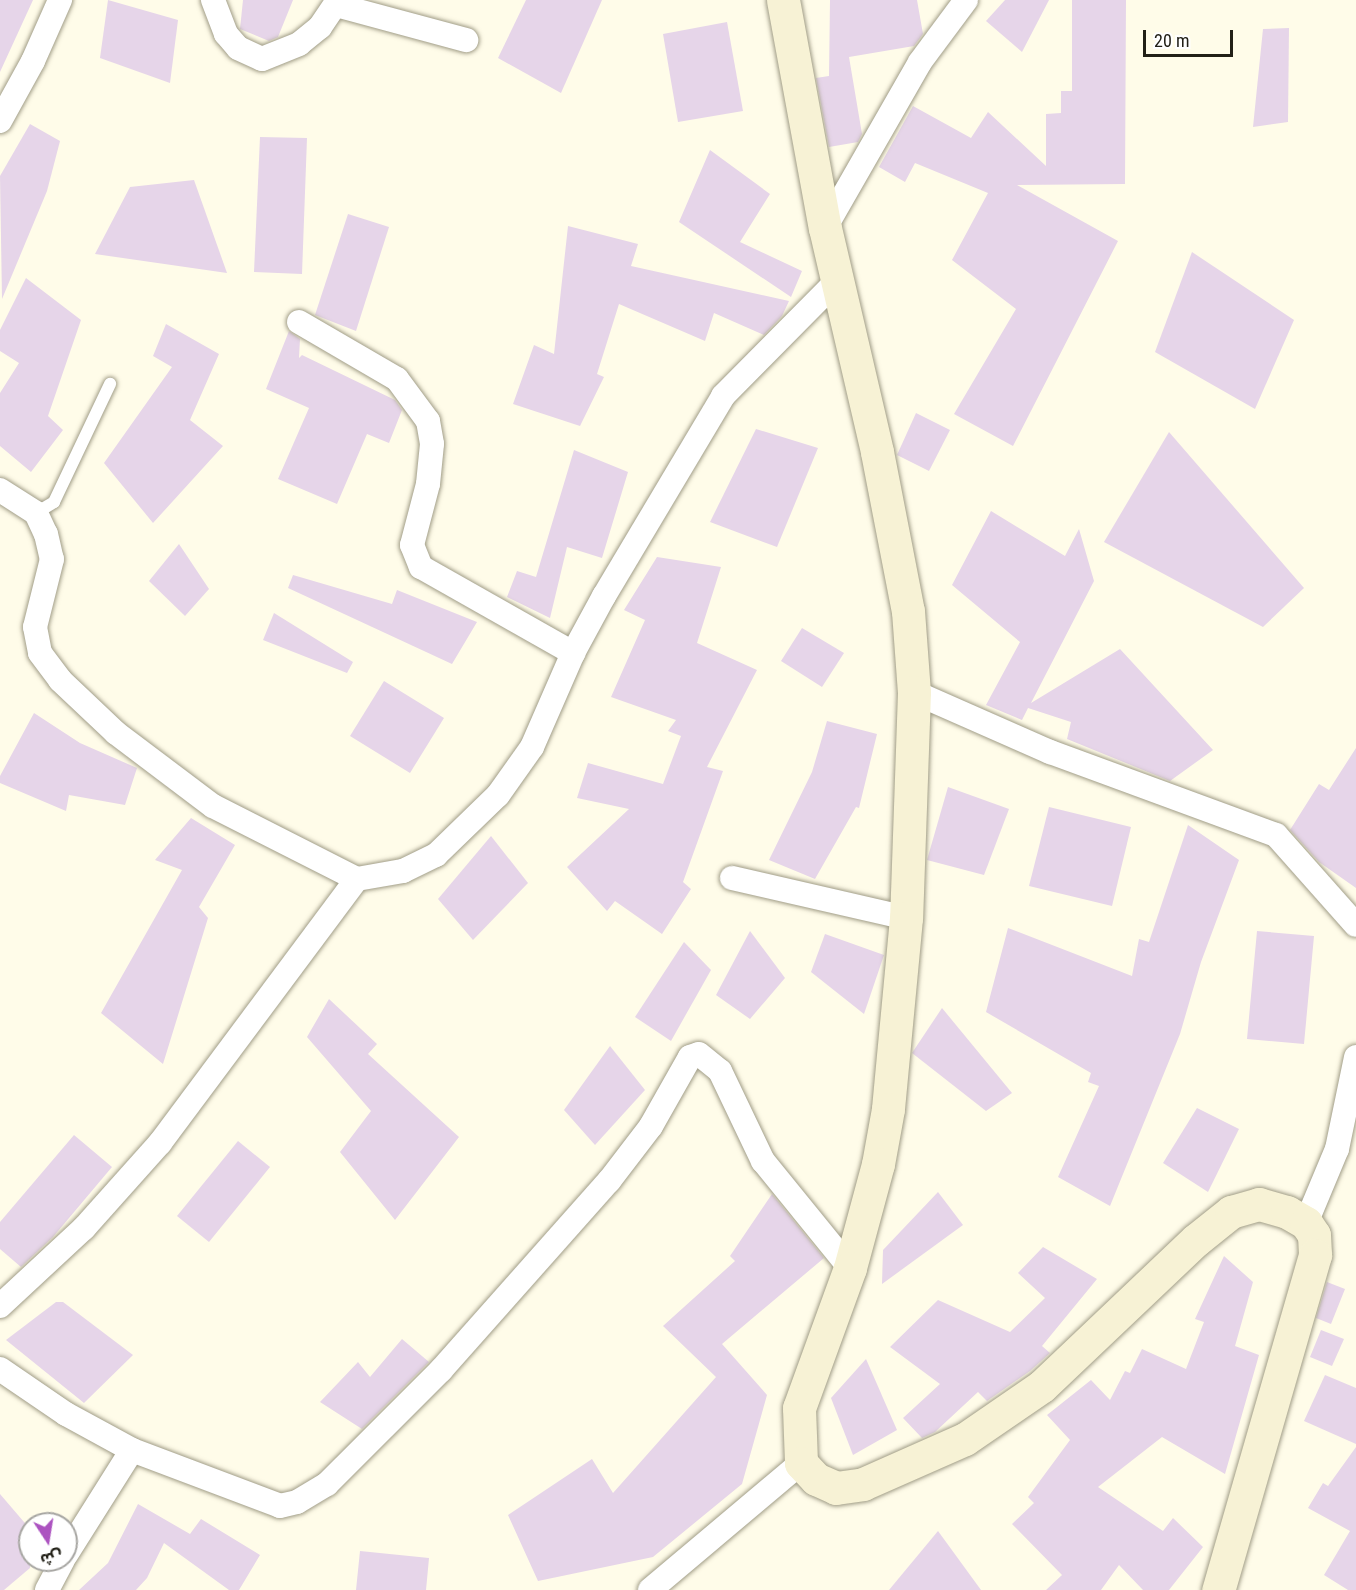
<!DOCTYPE html>
<html>
<head>
<meta charset="utf-8">
<style>
  body { margin:0 }
  #map { position:relative; width:1356px; height:1590px; overflow:hidden; background:#fffce9; font-family:"Roboto Condensed","Noto Sans Arabic",sans-serif }
  div>[style] { position:absolute }
  [style*='--x'] { left:calc(var(--x)*1px); top:calc(var(--y)*1px); width:calc(var(--w)*1px); rotate:calc(var(--a)*1deg) }
  .building>* { inset:0; background:#e6d5e9 }
  .roads { filter:drop-shadow(0 0 2px #a19d87) drop-shadow(0 0 2px #a19d87) }
  .lane>* { height:12px; margin:-6px; padding:0 6px; transform-origin:6px; border-radius:6px; background:#fff }
  .street>* { height:24px; margin:-12px; padding:0 12px; transform-origin:12px; border-radius:12px; background:#fff }
  .secondary>* { height:33px; margin:-16.5px; padding:0 16.5px; transform-origin:16.5px; border-radius:16.5px; background:#f7f2d5 }
  span { translate:-50% -50%; white-space:nowrap; text-align:center; line-height:1.15; -webkit-text-stroke:4.5px #fff; paint-order:stroke }
  .north { position:absolute; left:18px; top:1512px; width:60px; height:60px; box-sizing:border-box; background:#fff; border:2px solid #a7a6a2; border-radius:50%; rotate:168deg; font-size:16px; font-weight:700; line-height:24px; text-align:center; color:#222017 }
  .north::after { content:''; display:block; margin:auto; width:21px; height:27px; background:#ac53c0; clip-path:polygon(50% 0,100% 100%,50% 72%,0 100%) }
  .scale { position:absolute; left:1143px; top:30px; width:90px; height:27px; box-sizing:border-box; border:3px solid #222017; border-top:0; padding-left:8px; font-size:18px; line-height:21px; white-space:nowrap; color:#222017; -webkit-text-stroke:4px #fff; paint-order:stroke }
</style>
</head>
<body>
<div id="map">
  <div class="building">
    <div style="clip-path:polygon(0 0,33px 0,0 72px)"></div>
    <div style="clip-path:polygon(108px 0,178px 20px,170px 83px,100px 58px)"></div>
    <div style="clip-path:polygon(243px 0,293px 0,278px 37px,269px 41px,240px 29px)"></div>
    <div style="clip-path:polygon(526px 0,602px 0,561px 93px,498px 58px)"></div>
    <div style="clip-path:polygon(830px 0,917px 0,923px 34px,914px 46px,849px 57px,862px 134px,858px 142px,829px 147px,816px 78px,829px 76px)"></div>
    <div style="clip-path:polygon(1005px 0,1049px 0,1022px 52px,986px 21px)"></div>
    <div style="clip-path:polygon(1072px 0,1126px 0,1125px 184px,1017px 185px,1118px 241px,1013px 446px,954px 414px,1016px 309px,952px 260px,988px 193px,915px 163px,905px 182px,879px 167px,913px 106px,971px 138px,988px 112px,1046px 166px,1046px 114px,1061px 113px,1061px 91px,1072px 91px)"></div>
    <div style="clip-path:polygon(727px 22px,743px 111px,678px 122px,663px 34px)"></div>
    <div style="clip-path:polygon(1289px 28px,1288px 122px,1253px 127px,1263px 29px)"></div>
    <div style="clip-path:polygon(30px 124px,60px 141px,47px 191px,2px 299px,0 176px)"></div>
    <div style="clip-path:polygon(260px 137px,307px 138px,302px 274px,254px 272px)"></div>
    <div style="clip-path:polygon(710px 150px,770px 194px,740px 242px,802px 271px,791px 297px,679px 222px)"></div>
    <div style="clip-path:polygon(194px 180px,227px 273px,95px 254px,130px 187px)"></div>
    <div style="clip-path:polygon(348px 214px,389px 227px,356px 331px,315px 315px)"></div>
    <div style="clip-path:polygon(568px 226px,638px 244px,631px 266px,789px 301px,782px 316px,764px 335px,714px 313px,705px 341px,619px 304px,597px 374px,604px 377px,580px 426px,513px 404px,534px 345px,554px 354px)"></div>
    <div style="clip-path:polygon(1192px 252px,1294px 320px,1255px 409px,1155px 352px)"></div>
    <div style="clip-path:polygon(26px 278px,81px 320px,48px 416px,63px 430px,31px 472px,0 446px,0 393px,19px 363px,0 351px,0 330px)"></div>
    <div style="clip-path:polygon(166px 324px,219px 354px,190px 420px,223px 446px,153px 523px,104px 463px,172px 367px,153px 356px)"></div>
    <div style="clip-path:polygon(289px 331px,300px 339px,299px 358px,302px 355px,395px 400px,402px 410px,389px 443px,367px 434px,337px 504px,278px 479px,309px 408px,266px 389px)"></div>
    <div style="clip-path:polygon(916px 413px,950px 430px,929px 471px,897px 455px)"></div>
    <div style="clip-path:polygon(756px 429px,818px 448px,777px 547px,710px 522px)"></div>
    <div style="clip-path:polygon(1169px 432px,1304px 588px,1263px 627px,1104px 542px)"></div>
    <div style="clip-path:polygon(574px 450px,628px 472px,602px 558px,567px 547px,550px 618px,507px 597px,517px 571px,536px 577px)"></div>
    <div style="clip-path:polygon(991px 511px,1065px 556px,1079px 529px,1094px 581px,1031px 703px,1120px 649px,1213px 750px,1170px 781px,1067px 739px,1071px 722px,1028px 708px,1022px 720px,986px 705px,1020px 642px,952px 585px)"></div>
    <div style="clip-path:polygon(179px 544px,209px 589px,185px 616px,149px 581px)"></div>
    <div style="clip-path:polygon(657px 557px,721px 567px,697px 643px,757px 670px,707px 767px,723px 771px,683px 882px,691px 889px,662px 934px,615px 901px,607px 911px,567px 867px,629px 809px,577px 798px,588px 763px,663px 784px,681px 736px,668px 731px,676px 720px,611px 697px,645px 620px,624px 610px)"></div>
    <div style="clip-path:polygon(293px 575px,392px 604px,397px 590px,477px 622px,452px 664px,288px 588px)"></div>
    <div style="clip-path:polygon(274px 613px,353px 662px,347px 673px,263px 640px)"></div>
    <div style="clip-path:polygon(802px 628px,844px 653px,822px 687px,781px 661px)"></div>
    <div style="clip-path:polygon(384px 681px,444px 718px,410px 773px,350px 736px)"></div>
    <div style="clip-path:polygon(34px 713px,80px 743px,137px 768px,125px 805px,69px 795px,66px 811px,0 783px,0 776px)"></div>
    <div style="clip-path:polygon(827px 721px,877px 734px,859px 808px,856px 807px,815px 879px,769px 860px,812px 772px)"></div>
    <div style="clip-path:polygon(1356px 748px,1356px 888px,1319px 862px,1290px 830px,1319px 784px,1329px 790px)"></div>
    <div style="clip-path:polygon(948px 787px,1009px 809px,984px 875px,927px 860px)"></div>
    <div style="clip-path:polygon(1049px 807px,1131px 827px,1112px 906px,1029px 886px)"></div>
    <div style="clip-path:polygon(191px 818px,235px 845px,199px 907px,208px 918px,163px 1064px,101px 1013px,182px 870px,155px 860px)"></div>
    <div style="clip-path:polygon(1188px 825px,1239px 860px,1201px 962px,1180px 1034px,1110px 1206px,1058px 1177px,1099px 1086px,1088px 1082px,1091px 1073px,986px 1012px,1008px 928px,1132px 976px,1139px 939px,1149px 942px)"></div>
    <div style="clip-path:polygon(491px 836px,528px 883px,473px 940px,438px 899px)"></div>
    <div style="clip-path:polygon(750px 931px,785px 978px,750px 1019px,716px 995px)"></div>
    <div style="clip-path:polygon(1257px 931px,1314px 936px,1304px 1044px,1247px 1039px)"></div>
    <div style="clip-path:polygon(825px 934px,884px 955px,864px 1014px,811px 972px)"></div>
    <div style="clip-path:polygon(684px 942px,711px 970px,671px 1041px,635px 1017px)"></div>
    <div style="clip-path:polygon(329px 999px,377px 1044px,368px 1054px,459px 1137px,395px 1220px,340px 1152px,371px 1111px,307px 1037px)"></div>
    <div style="clip-path:polygon(942px 1008px,1012px 1093px,986px 1111px,912px 1053px)"></div>
    <div style="clip-path:polygon(610px 1046px,645px 1090px,595px 1145px,564px 1110px)"></div>
    <div style="clip-path:polygon(1197px 1108px,1239px 1129px,1208px 1192px,1163px 1163px)"></div>
    <div style="clip-path:polygon(74px 1135px,112px 1167px,53px 1237px,21px 1267px,0 1249px,0 1222px)"></div>
    <div style="clip-path:polygon(238px 1141px,270px 1167px,209px 1242px,177px 1216px)"></div>
    <div style="clip-path:polygon(938px 1192px,963px 1225px,882px 1284px,883px 1250px)"></div>
    <div style="clip-path:polygon(772px 1194px,824px 1258px,722px 1344px,767px 1395px,742px 1484px,653px 1557px,538px 1581px,508px 1515px,592px 1459px,613px 1493px,716px 1377px,663px 1326px,735px 1261px,730px 1256px)"></div>
    <div style="clip-path:polygon(1043px 1247px,1097px 1279px,1042px 1346px,1050px 1353px,1030px 1371px,987px 1401px,978px 1392px,935px 1432px,922px 1438px,903px 1418px,940px 1384px,890px 1347px,938px 1300px,1010px 1332px,1045px 1298px,1018px 1273px)"></div>
    <div style="clip-path:polygon(1224px 1256px,1253px 1282px,1235px 1346px,1259px 1355px,1225px 1474px,1162px 1437px,1098px 1487px,1163px 1531px,1173px 1518px,1203px 1547px,1169px 1590px,1143px 1590px,1119px 1565px,1101px 1590px,1046px 1590px,1062px 1575px,1012px 1524px,1034px 1503px,1028px 1497px,1070px 1440px,1047px 1415px,1091px 1380px,1110px 1400px,1125px 1371px,1130px 1373px,1142px 1349px,1186px 1369px,1204px 1322px,1195px 1319px)"></div>
    <div style="clip-path:polygon(1327px 1282px,1345px 1289px,1331px 1324px,1316px 1318px)"></div>
    <div style="clip-path:polygon(56px 1302px,63px 1302px,133px 1355px,84px 1403px,6px 1340px)"></div>
    <div style="clip-path:polygon(1321px 1330px,1344px 1339px,1332px 1366px,1310px 1357px)"></div>
    <div style="clip-path:polygon(402px 1339px,429px 1362px,362px 1429px,320px 1402px,358px 1362px,370px 1377px)"></div>
    <div style="clip-path:polygon(866px 1359px,897px 1430px,853px 1455px,831px 1398px)"></div>
    <div style="clip-path:polygon(1325px 1375px,1356px 1388px,1356px 1444px,1304px 1421px)"></div>
    <div style="clip-path:polygon(1356px 1447px,1356px 1590px,1348px 1590px,1324px 1575px,1350px 1531px,1308px 1508px,1323px 1483px,1328px 1486px)"></div>
    <div style="clip-path:polygon(0 1494px,30px 1529px,30px 1568px,4px 1590px,0 1590px)"></div>
    <div style="clip-path:polygon(138px 1504px,190px 1534px,201px 1519px,260px 1555px,239px 1590px,229px 1590px,164px 1543px,147px 1578px,136px 1590px,79px 1590px,108px 1563px)"></div>
    <div style="clip-path:polygon(938px 1531px,981px 1590px,889px 1590px)"></div>
    <div style="clip-path:polygon(360px 1551px,429px 1558px,426px 1590px,356px 1590px)"></div>
  </div>
  <div class="roads">
    <div class="lane">
      <div style="--x:36;--y:513;--w:21;--a:-31"></div>
      <div style="--x:54;--y:502;--w:131;--a:-64.6"></div>
    </div>
    <div class="street">
      <div style="--x:213;--y:0;--w:36;--a:69"></div>
      <div style="--x:226;--y:34;--w:18;--a:49"></div>
      <div style="--x:238;--y:48;--w:26;--a:25"></div>
      <div style="--x:262;--y:59;--w:40;--a:-22"></div>
      <div style="--x:299;--y:44;--w:27;--a:-39"></div>
      <div style="--x:320;--y:27;--w:32;--a:-56"></div>
      <div style="--x:336;--y:5;--w:135;--a:15.1"></div>
      <div style="--x:0;--y:121;--w:68;--a:-61.2"></div>
      <div style="--x:33;--y:61;--w:67;--a:-66.1"></div>
      <div style="--x:825;--y:228;--w:191;--a:-60.2"></div>
      <div style="--x:920;--y:62;--w:77;--a:-53.4"></div>
      <div style="--x:299;--y:322;--w:113;--a:30.2"></div>
      <div style="--x:397;--y:379;--w:52;--a:53.6"></div>
      <div style="--x:428;--y:421;--w:23;--a:80"></div>
      <div style="--x:432;--y:444;--w:40;--a:95.7"></div>
      <div style="--x:428;--y:484;--w:63;--a:104.7"></div>
      <div style="--x:412;--y:545;--w:24;--a:68"></div>
      <div style="--x:421;--y:567;--w:175;--a:29.5"></div>
      <div style="--x:0;--y:490;--w:43;--a:32.6"></div>
      <div style="--x:36;--y:513;--w:23;--a:65"></div>
      <div style="--x:46;--y:534;--w:26;--a:77"></div>
      <div style="--x:52;--y:559;--w:70;--a:104"></div>
      <div style="--x:35;--y:627;--w:26;--a:79"></div>
      <div style="--x:40;--y:653;--w:34;--a:53"></div>
      <div style="--x:60;--y:680;--w:77;--a:43.4"></div>
      <div style="--x:116;--y:733;--w:121;--a:37"></div>
      <div style="--x:213;--y:806;--w:161;--a:26.9"></div>
      <div style="--x:357;--y:879;--w:47;--a:-9.9"></div>
      <div style="--x:403;--y:871;--w:37;--a:-26"></div>
      <div style="--x:436;--y:855;--w:86;--a:-44.1"></div>
      <div style="--x:498;--y:795;--w:59;--a:-54.7"></div>
      <div style="--x:532;--y:747;--w:103;--a:-66.4"></div>
      <div style="--x:573;--y:653;--w:65;--a:-61.5"></div>
      <div style="--x:604;--y:596;--w:233;--a:-59.2"></div>
      <div style="--x:723;--y:396;--w:162;--a:-45.3"></div>
      <div style="--x:914;--y:692;--w:149;--a:23.8"></div>
      <div style="--x:1050;--y:752;--w:241;--a:20.2"></div>
      <div style="--x:1276;--y:835;--w:120;--a:48.4"></div>
      <div style="--x:732;--y:878;--w:179;--a:12.9"></div>
      <div style="--x:1306;--y:1223;--w:80;--a:-67.3"></div>
      <div style="--x:1337;--y:1149;--w:94;--a:-78.3"></div>
      <div style="--x:0;--y:1306;--w:115;--a:-42.9"></div>
      <div style="--x:84;--y:1228;--w:114;--a:-48.2"></div>
      <div style="--x:160;--y:1143;--w:329;--a:-53.3"></div>
      <div style="--x:0;--y:1369;--w:80;--a:34.3"></div>
      <div style="--x:66;--y:1414;--w:75;--a:28.6"></div>
      <div style="--x:132;--y:1450;--w:124;--a:122.2"></div>
      <div style="--x:132;--y:1450;--w:158;--a:20.7"></div>
      <div style="--x:280;--y:1506;--w:17;--a:-13"></div>
      <div style="--x:297;--y:1502;--w:35;--a:-31"></div>
      <div style="--x:327;--y:1484;--w:161;--a:-45"></div>
      <div style="--x:441;--y:1370;--w:253;--a:-48.4"></div>
      <div style="--x:609;--y:1181;--w:69;--a:-52.6"></div>
      <div style="--x:651;--y:1126;--w:79;--a:-60.5"></div>
      <div style="--x:690;--y:1057;--w:9;--a:-18"></div>
      <div style="--x:699;--y:1054;--w:27;--a:39"></div>
      <div style="--x:720;--y:1071;--w:100;--a:64.5"></div>
      <div style="--x:763;--y:1161;--w:138;--a:50.9"></div>
      <div style="--x:47;--y:1590;--w:34;--a:-62"></div>
      <div style="--x:650;--y:1590;--w:197;--a:-40.1"></div>
    </div>
    <div class="secondary">
      <div style="--x:783;--y:0;--w:232;--a:79.6"></div>
      <div style="--x:825;--y:228;--w:230;--a:76.9"></div>
      <div style="--x:877;--y:452;--w:162;--a:79"></div>
      <div style="--x:908;--y:611;--w:81;--a:85.8"></div>
      <div style="--x:914;--y:692;--w:226;--a:92"></div>
      <div style="--x:906;--y:918;--w:192;--a:95.4"></div>
      <div style="--x:888;--y:1109;--w:56;--a:100.3"></div>
      <div style="--x:878;--y:1164;--w:108;--a:105.1"></div>
      <div style="--x:850;--y:1268;--w:149;--a:110"></div>
      <div style="--x:799;--y:1408;--w:55;--a:87.9"></div>
      <div style="--x:801;--y:1463;--w:22;--a:47"></div>
      <div style="--x:816;--y:1479;--w:22;--a:24"></div>
      <div style="--x:836;--y:1488;--w:27;--a:-8"></div>
      <div style="--x:863;--y:1484;--w:111;--a:-23.8"></div>
      <div style="--x:965;--y:1439;--w:93;--a:-34.5"></div>
      <div style="--x:1042;--y:1386;--w:212;--a:-43.5"></div>
      <div style="--x:1196;--y:1240;--w:45;--a:-38.7"></div>
      <div style="--x:1231;--y:1212;--w:29;--a:-16"></div>
      <div style="--x:1259;--y:1204;--w:29;--a:16"></div>
      <div style="--x:1287;--y:1212;--w:22;--a:30"></div>
      <div style="--x:1306;--y:1223;--w:14;--a:56"></div>
      <div style="--x:1314;--y:1235;--w:20;--a:87"></div>
      <div style="--x:1315;--y:1255;--w:349;--a:106.1"></div>
    </div>
  </div>
  <div class="north">ش</div>
  <div class="scale">20 m</div>
</div>
</body>
</html>
